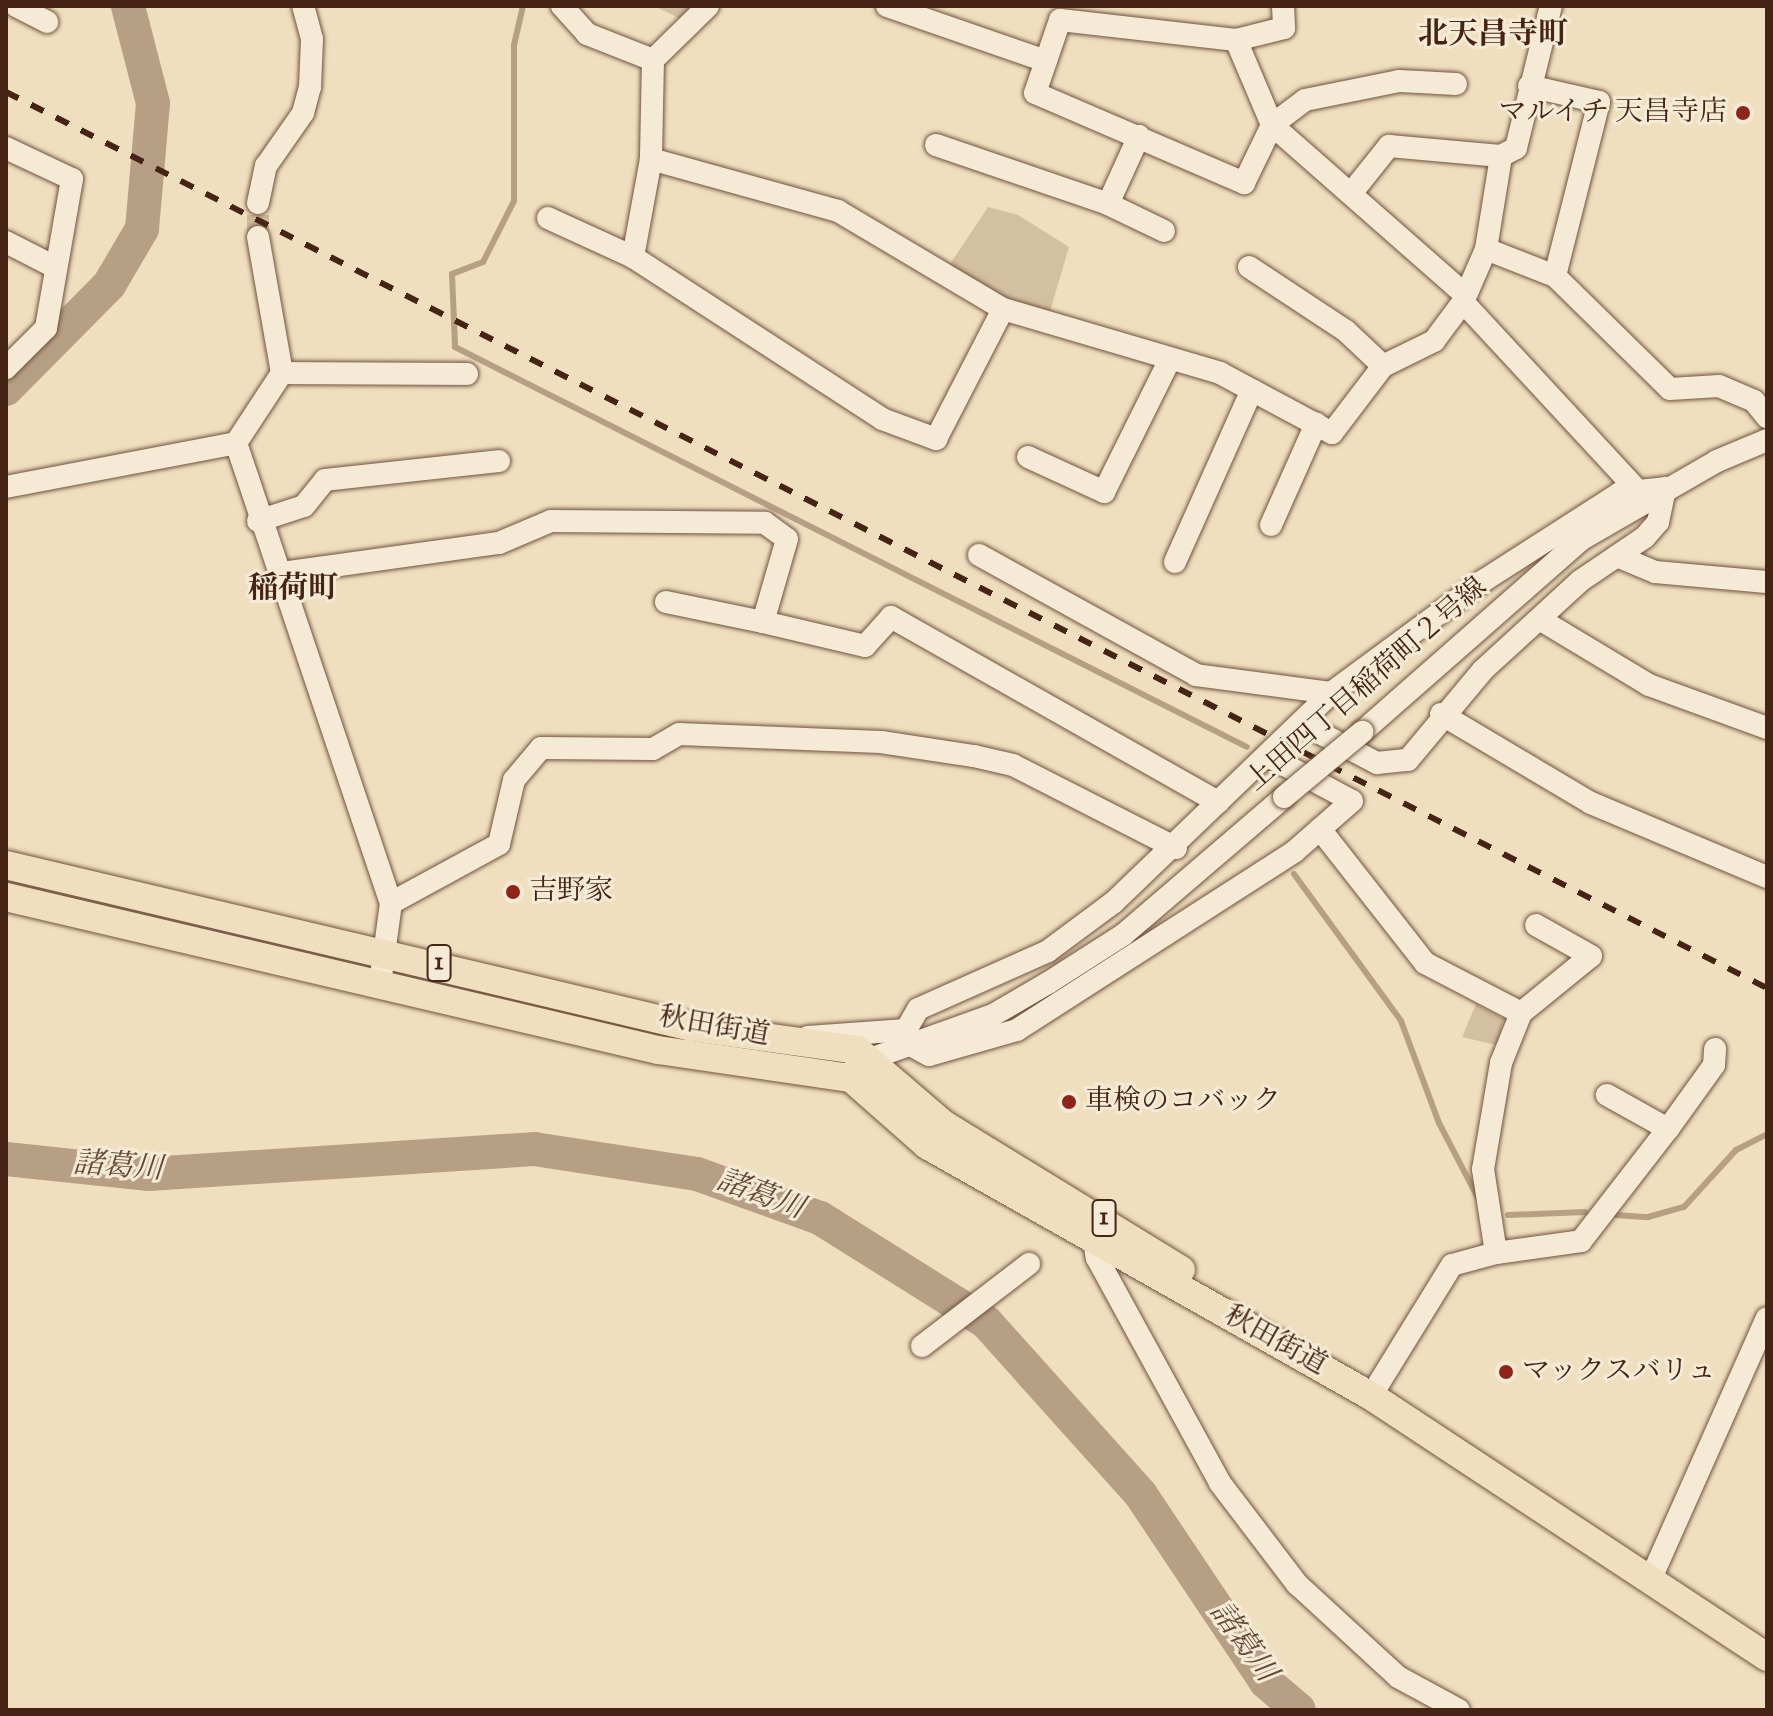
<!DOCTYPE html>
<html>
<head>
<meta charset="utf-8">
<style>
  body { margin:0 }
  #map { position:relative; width:1773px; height:1716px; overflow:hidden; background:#f0dfbe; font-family:"Sorts Mill Goudy","Noto Serif JP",serif }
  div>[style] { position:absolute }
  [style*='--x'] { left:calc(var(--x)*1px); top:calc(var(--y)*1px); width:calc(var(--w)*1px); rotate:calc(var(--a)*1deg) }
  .green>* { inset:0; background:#d3bfa1 }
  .stream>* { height:6px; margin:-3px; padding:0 3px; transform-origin:3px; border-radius:3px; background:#b69f85 }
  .river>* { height:34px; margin:-17px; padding:0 17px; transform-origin:17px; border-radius:17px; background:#b69f85 }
  .minor-tunnel>* { height:22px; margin-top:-11px; transform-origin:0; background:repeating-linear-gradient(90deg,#ceb99c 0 22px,transparent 0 33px) }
  .roads { filter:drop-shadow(0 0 2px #70523f) drop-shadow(0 0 2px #70523f) }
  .minor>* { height:22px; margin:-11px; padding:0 11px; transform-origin:11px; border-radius:11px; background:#f5ead5 }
  .major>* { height:28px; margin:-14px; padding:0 14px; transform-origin:14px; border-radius:14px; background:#f0dfbe }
  .rail>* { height:6px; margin-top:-3px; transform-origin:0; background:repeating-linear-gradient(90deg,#452315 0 14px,transparent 0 28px) }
  .bridges { filter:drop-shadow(0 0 2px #70523f) drop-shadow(0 0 2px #70523f) }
  .minor-bridge>* { height:22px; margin:-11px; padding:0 11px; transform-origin:11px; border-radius:11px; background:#f5ead5 }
  .dots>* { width:22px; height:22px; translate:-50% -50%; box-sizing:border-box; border:4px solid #f5ead5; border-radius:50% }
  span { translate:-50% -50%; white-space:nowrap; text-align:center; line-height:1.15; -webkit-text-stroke:6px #f5ead5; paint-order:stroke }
  .shield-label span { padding:2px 6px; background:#f5ead5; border:2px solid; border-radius:6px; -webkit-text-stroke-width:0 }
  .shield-label { font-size:26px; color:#452315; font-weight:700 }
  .poi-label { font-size:28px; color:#452315 }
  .right { translate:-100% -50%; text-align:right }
  .left { translate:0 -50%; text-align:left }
  .street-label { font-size:28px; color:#452315 }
  .neighbourhood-label { font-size:30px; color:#452315; font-weight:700 }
  .water-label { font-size:30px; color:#674837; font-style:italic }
  .frame { position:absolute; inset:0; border:8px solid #452315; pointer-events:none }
</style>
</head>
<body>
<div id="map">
  <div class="green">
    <div style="clip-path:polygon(654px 6px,694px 6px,681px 19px)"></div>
    <div style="clip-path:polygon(988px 207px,1018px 215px,1069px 247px,1048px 318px,946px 270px)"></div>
    <div style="clip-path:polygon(1476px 1004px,1504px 1019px,1496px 1045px,1462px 1037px)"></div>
  </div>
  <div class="stream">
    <div style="--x:523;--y:6;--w:40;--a:103"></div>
    <div style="--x:514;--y:45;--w:156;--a:90"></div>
    <div style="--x:514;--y:201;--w:68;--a:116.9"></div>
    <div style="--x:483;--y:262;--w:33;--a:159"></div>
    <div style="--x:452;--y:274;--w:73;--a:87.6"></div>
    <div style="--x:455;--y:347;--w:887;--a:26.8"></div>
    <div style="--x:1294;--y:874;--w:182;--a:53.9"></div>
    <div style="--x:1401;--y:1021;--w:109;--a:69.6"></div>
    <div style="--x:1439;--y:1123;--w:85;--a:62.5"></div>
    <div style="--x:1508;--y:1215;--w:77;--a:-2.2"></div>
    <div style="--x:1616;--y:1215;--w:32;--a:4"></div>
    <div style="--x:1648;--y:1217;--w:37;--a:-16"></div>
    <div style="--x:1684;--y:1207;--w:77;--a:-47.6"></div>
    <div style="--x:1736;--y:1150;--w:35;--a:-27"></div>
  </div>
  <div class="river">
    <div style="--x:6;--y:389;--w:146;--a:-45.3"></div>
    <div style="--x:109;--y:285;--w:65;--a:-59.5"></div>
    <div style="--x:142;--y:229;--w:126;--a:-85"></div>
    <div style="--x:153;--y:103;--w:100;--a:-104.5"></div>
    <div style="--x:6;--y:1159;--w:144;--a:6"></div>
    <div style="--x:149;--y:1174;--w:386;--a:-3.7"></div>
    <div style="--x:534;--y:1149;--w:165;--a:8.7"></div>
    <div style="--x:697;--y:1174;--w:131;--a:19.7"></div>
    <div style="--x:820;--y:1218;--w:196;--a:32.1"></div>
    <div style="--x:986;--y:1322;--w:232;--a:48.1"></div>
    <div style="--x:1141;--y:1495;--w:225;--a:56.2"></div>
    <div style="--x:1266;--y:1682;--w:43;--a:40.3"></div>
  </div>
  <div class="minor-tunnel">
    <div style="--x:258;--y:237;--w:34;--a:-90"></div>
  </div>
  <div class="roads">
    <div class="minor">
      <div style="--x:16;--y:6;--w:35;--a:27"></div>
      <div style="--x:562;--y:6;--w:38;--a:48"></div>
      <div style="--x:587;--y:34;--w:71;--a:21.5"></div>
      <div style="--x:653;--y:60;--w:99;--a:91.2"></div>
      <div style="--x:651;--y:159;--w:100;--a:100.4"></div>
      <div style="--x:633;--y:257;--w:297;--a:33"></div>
      <div style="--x:882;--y:419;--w:58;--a:20.3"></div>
      <div style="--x:936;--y:439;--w:146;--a:-62.7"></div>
      <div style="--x:1003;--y:309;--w:226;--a:16.4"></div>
      <div style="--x:1220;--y:373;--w:127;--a:28.2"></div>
      <div style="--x:1332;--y:433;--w:84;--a:-52.7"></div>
      <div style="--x:1383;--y:366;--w:57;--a:-26.1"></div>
      <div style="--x:1434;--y:341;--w:49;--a:-53.4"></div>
      <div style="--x:1463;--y:302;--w:58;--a:-66.5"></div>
      <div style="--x:1486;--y:249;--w:94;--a:-80.8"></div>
      <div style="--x:1501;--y:156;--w:17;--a:-28"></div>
      <div style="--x:1516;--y:148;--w:146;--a:-76.2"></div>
      <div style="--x:887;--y:6;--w:168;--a:19.1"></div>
      <div style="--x:1283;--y:6;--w:22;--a:87"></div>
      <div style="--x:1284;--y:28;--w:49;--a:166"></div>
      <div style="--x:1236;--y:40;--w:177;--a:-173.5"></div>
      <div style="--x:1060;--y:20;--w:77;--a:108.9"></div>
      <div style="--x:1035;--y:93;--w:228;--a:23.3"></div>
      <div style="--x:1244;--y:183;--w:64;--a:-64.2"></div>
      <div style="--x:1272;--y:125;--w:41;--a:-37.1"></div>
      <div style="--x:1305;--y:100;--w:96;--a:-11.4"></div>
      <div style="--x:1399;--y:81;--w:57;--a:3"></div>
      <div style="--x:1236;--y:40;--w:92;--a:67"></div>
      <div style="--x:1272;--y:125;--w:253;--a:41.3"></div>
      <div style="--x:653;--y:60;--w:77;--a:-44.5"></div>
      <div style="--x:1529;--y:86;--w:72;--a:12.9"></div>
      <div style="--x:1599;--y:102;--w:179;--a:104.2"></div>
      <div style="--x:936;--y:145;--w:182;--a:18.9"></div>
      <div style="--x:1108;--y:204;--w:75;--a:-65.5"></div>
      <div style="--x:6;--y:148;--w:73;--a:25.2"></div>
      <div style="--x:72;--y:179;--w:151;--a:99.9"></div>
      <div style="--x:46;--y:328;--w:57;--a:135"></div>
      <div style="--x:651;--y:159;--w:194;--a:15.5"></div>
      <div style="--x:838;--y:211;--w:192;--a:30.7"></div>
      <div style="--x:1353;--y:191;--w:58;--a:-51.3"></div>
      <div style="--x:1389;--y:146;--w:112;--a:5.1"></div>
      <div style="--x:258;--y:203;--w:38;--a:-78"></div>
      <div style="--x:266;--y:166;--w:65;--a:-55.1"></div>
      <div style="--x:303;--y:113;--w:27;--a:-75"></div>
      <div style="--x:310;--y:87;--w:48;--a:-87.6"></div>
      <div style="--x:312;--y:39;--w:34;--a:-105"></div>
      <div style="--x:1108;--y:204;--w:62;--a:25.7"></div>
      <div style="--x:548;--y:218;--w:94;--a:24.6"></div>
      <div style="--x:6;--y:242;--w:53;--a:27.1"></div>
      <div style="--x:1486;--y:249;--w:74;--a:21.4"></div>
      <div style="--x:1555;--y:276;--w:161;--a:44.5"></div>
      <div style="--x:1670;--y:389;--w:49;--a:-3.5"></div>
      <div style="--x:1719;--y:386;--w:38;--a:23"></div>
      <div style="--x:1754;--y:401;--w:21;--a:51"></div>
      <div style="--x:1249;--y:267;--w:116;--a:33.4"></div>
      <div style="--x:1346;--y:331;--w:51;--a:43.4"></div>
      <div style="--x:1463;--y:302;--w:255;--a:47.2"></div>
      <div style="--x:282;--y:373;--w:185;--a:0.3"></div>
      <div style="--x:236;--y:443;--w:485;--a:71.4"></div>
      <div style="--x:391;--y:903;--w:81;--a:97.8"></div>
      <div style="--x:1028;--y:457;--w:84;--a:24.7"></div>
      <div style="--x:1104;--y:492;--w:144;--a:-63.6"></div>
      <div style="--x:6;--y:487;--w:234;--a:-10.8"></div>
      <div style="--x:236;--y:443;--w:84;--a:-56.7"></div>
      <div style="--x:282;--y:373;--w:138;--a:-100"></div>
      <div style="--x:258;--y:521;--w:48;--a:-18.1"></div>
      <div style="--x:304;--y:506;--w:33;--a:-51"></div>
      <div style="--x:325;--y:480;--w:175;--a:-6.2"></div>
      <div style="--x:1271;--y:525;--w:111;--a:-66"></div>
      <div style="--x:979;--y:555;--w:248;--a:28.9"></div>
      <div style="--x:1196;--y:675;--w:136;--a:7.6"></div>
      <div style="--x:1617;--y:556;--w:41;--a:22.8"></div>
      <div style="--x:1655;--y:572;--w:112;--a:5.1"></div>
      <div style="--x:1175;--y:562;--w:188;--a:-65.9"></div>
      <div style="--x:282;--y:573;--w:219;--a:-7.9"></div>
      <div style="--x:499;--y:543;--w:56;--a:-22.9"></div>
      <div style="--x:551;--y:521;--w:214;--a:0.5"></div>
      <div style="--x:765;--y:523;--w:27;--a:36"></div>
      <div style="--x:787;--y:539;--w:86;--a:106.1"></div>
      <div style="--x:763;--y:622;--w:105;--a:13.2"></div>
      <div style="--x:865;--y:646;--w:39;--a:-48"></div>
      <div style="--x:891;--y:617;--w:376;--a:29.5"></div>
      <div style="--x:666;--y:602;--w:99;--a:11.7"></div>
      <div style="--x:1541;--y:620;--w:126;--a:31"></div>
      <div style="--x:1649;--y:685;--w:126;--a:20"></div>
      <div style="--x:1441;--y:714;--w:174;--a:30.7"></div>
      <div style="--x:1591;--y:803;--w:191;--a:22.8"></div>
      <div style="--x:1301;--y:723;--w:86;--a:27.8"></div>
      <div style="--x:1377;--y:763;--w:31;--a:-6"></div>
      <div style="--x:1408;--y:760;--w:117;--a:-50.2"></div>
      <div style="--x:1483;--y:670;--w:132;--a:-42.5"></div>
      <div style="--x:1580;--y:581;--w:78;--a:-34.1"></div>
      <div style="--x:1645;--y:537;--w:20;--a:-49"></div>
      <div style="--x:1658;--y:522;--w:35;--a:-78"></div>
      <div style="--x:1362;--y:732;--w:293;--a:-41.3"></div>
      <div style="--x:1582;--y:539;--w:156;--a:-30"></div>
      <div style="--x:1717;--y:461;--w:54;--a:-22.8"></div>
      <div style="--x:1268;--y:756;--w:95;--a:28.2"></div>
      <div style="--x:1352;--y:801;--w:77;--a:138.7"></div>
      <div style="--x:1294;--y:852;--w:329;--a:147.3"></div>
      <div style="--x:1017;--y:1030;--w:91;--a:164.1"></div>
      <div style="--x:929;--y:1055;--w:21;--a:-152"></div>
      <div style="--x:910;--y:1045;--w:16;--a:-105"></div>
      <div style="--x:906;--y:1030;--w:24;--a:-60"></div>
      <div style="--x:918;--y:1009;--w:142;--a:-24"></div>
      <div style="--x:1048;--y:951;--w:82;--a:-36.6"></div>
      <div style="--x:1114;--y:902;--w:301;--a:-43.9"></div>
      <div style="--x:1331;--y:693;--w:189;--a:-36.4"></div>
      <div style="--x:1483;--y:581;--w:163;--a:-32.7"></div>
      <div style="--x:1620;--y:493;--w:45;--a:-6.3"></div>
      <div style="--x:1320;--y:829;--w:170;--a:51.9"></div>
      <div style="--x:1425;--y:963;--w:108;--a:27.5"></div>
      <div style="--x:1521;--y:1013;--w:90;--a:-39.2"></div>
      <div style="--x:1591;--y:956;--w:63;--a:-150.6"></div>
      <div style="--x:391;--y:903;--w:123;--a:-28.6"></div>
      <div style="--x:499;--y:844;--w:66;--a:-76.8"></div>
      <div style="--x:514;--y:780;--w:42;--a:-49.8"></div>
      <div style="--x:541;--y:748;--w:112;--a:0.5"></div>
      <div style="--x:653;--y:749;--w:30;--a:-30"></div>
      <div style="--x:679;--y:734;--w:202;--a:2.3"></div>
      <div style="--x:881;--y:742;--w:94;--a:8.6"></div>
      <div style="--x:974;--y:756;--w:40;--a:13"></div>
      <div style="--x:1013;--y:765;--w:183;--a:27"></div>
      <div style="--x:1521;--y:1013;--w:54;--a:111.8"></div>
      <div style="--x:1501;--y:1063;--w:108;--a:99.6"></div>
      <div style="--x:1483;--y:1169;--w:85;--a:81.2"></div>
      <div style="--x:1496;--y:1253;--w:86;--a:-8"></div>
      <div style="--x:1581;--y:1241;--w:142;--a:-52.2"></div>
      <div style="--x:1668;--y:1129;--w:70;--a:-150.9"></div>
      <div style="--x:808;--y:1037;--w:98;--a:-4.1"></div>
      <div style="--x:856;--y:1064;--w:145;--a:-19.7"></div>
      <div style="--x:993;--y:1015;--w:64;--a:-30.2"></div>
      <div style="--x:1048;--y:983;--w:89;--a:-32.6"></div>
      <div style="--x:1123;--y:935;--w:212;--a:-40.6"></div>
      <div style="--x:1668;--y:1129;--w:79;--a:-54.3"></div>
      <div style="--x:1714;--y:1065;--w:16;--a:-86"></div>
      <div style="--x:1093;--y:1234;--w:24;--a:81"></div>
      <div style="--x:1097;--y:1258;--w:256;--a:61.3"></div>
      <div style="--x:1220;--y:1483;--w:127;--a:52.7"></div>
      <div style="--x:1297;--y:1584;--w:137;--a:42.6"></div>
      <div style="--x:1398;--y:1677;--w:69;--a:28.4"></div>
      <div style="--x:922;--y:1346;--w:135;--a:-37.5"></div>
      <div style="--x:1371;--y:1396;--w:154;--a:-58.3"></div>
      <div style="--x:1452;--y:1265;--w:46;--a:-15.3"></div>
      <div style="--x:1652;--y:1576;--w:282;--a:-66"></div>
    </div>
    <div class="major">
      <div style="--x:6;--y:865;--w:705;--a:13.29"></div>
      <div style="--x:692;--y:1027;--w:167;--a:7.9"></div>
      <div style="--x:857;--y:1050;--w:113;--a:40.7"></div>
      <div style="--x:943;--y:1124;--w:279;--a:31.5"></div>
      <div style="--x:6;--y:897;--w:670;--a:13.21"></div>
      <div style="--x:658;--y:1050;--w:195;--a:8.3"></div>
      <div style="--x:851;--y:1078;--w:101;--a:41.4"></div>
      <div style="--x:927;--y:1145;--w:510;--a:29.48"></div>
      <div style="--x:1371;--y:1396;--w:474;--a:33.4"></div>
    </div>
  </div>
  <div class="rail">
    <div style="--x:6;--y:92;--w:1976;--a:26.97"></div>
  </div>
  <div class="bridges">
    <div class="minor-bridge">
      <div style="--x:1284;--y:797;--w:102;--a:-39.8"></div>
    </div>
  </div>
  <div class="dots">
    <div style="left:1743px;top:113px;background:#8f2418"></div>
    <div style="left:513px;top:892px;background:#8f2418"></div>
    <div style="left:1069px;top:1102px;background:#8f2418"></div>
    <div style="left:1506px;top:1372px;background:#8f2418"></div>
  </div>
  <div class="shield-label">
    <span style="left:439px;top:963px">1</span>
    <span style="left:1104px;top:1218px">1</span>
  </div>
  <div class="poi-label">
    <span class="right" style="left:1727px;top:113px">マルイチ 天昌寺店</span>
    <span class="left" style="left:529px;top:892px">吉野家</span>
    <span class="left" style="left:1085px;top:1102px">車検のコバック</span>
    <span class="left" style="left:1522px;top:1372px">マックスバリュ</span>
  </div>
  <div class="street-label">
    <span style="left:1367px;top:685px;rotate:-41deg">上田四丁目稲荷町２号線</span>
    <span style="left:714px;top:1027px;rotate:10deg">秋田街道</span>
    <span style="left:1275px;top:1341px;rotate:29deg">秋田街道</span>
  </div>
  <div class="neighbourhood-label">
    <span style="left:1493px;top:36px">北天昌寺町</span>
    <span style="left:293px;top:590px">稲荷町</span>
  </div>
  <div class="water-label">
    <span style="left:118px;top:1168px;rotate:4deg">諸葛川</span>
    <span style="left:760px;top:1196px;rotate:20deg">諸葛川</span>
    <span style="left:1242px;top:1643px;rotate:54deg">諸葛川</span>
  </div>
  <div class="frame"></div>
</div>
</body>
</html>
